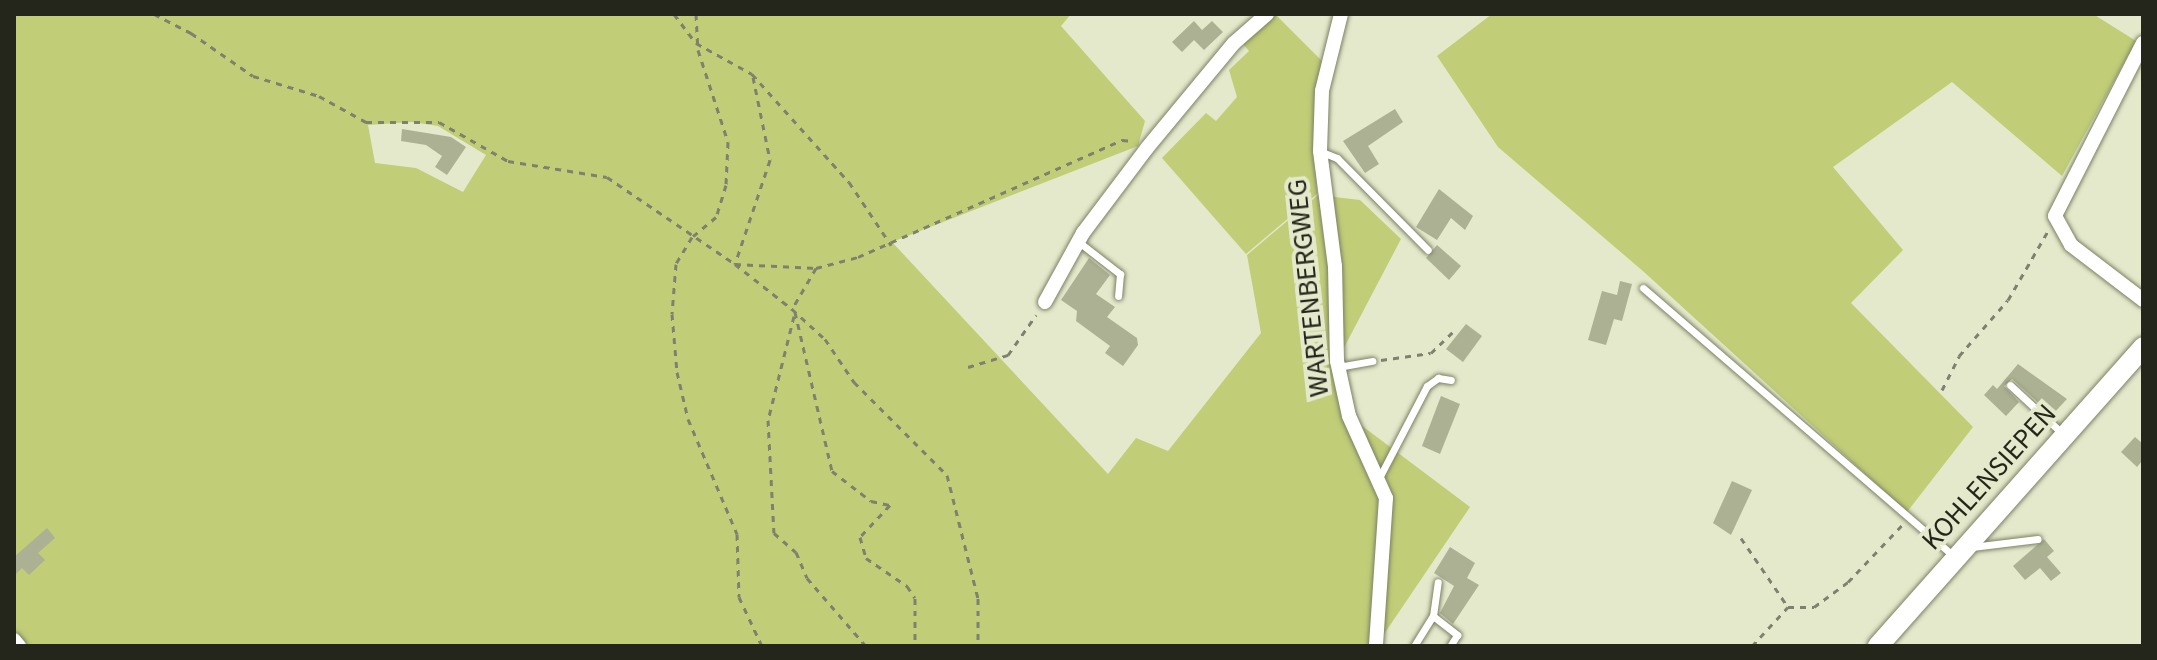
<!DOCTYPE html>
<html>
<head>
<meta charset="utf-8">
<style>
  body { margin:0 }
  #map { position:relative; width:2157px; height:660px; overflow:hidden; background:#e4e9cb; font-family:"Source Sans 3",sans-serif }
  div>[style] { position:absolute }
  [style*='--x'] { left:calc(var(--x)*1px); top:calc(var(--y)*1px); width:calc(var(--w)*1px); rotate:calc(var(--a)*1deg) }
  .green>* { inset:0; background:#c1cd77 }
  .building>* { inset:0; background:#acb194 }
  .path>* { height:3px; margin-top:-1.5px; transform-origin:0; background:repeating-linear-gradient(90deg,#7e816d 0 6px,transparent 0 12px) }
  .roads { filter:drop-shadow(0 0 2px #7c8165) drop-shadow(0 0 2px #7c8165) }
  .lane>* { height:7px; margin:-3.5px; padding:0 3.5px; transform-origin:3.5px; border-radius:3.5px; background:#fff }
  .street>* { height:14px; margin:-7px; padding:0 7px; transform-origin:7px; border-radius:7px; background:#fff }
  .secondary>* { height:20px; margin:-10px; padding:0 10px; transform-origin:10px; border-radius:10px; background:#fff }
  span { translate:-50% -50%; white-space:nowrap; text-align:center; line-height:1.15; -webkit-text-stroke:8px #e4e9cb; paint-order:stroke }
  .street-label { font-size:28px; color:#24261b }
  .frame { position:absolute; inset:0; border:16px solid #24261b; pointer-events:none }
</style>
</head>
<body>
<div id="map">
  <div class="green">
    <div style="clip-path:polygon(evenodd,14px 14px,1071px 14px,1061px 26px,1145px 121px,1138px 146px,892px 242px,1108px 474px,1136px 438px,1168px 451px,1261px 333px,1247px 255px,1318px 195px,1360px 200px,1401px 239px,1337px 361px,1349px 416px,1470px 507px,1376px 646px,14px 646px,14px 14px,412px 122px,438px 126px,486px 155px,463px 192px,416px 168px,375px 163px,368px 125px,412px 122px)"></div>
    <div style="clip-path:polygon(1275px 14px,1322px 61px,1314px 125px,1317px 194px,1246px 254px,1162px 158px,1206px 113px,1216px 121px,1237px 97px,1229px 70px,1249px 51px,1242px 43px)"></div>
    <div style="clip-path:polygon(1492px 14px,2093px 14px,2136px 41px,2062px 176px,1952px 82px,1833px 167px,1903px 250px,1851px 303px,1973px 427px,1907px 512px,1644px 272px,1498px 147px,1437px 56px)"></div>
  </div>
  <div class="building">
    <div style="clip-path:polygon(1194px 21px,1202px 30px,1212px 21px,1223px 32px,1204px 50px,1194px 40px,1182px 52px,1172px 42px)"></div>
    <div style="clip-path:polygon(1395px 109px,1403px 122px,1368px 146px,1379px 164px,1365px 173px,1343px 141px)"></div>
    <div style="clip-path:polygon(402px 129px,451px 137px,466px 147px,447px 175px,435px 167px,442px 156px,426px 145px,401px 141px)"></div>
    <div style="clip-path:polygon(1439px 189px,1473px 216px,1465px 230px,1451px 218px,1437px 240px,1416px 227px)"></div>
    <div style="clip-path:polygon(1437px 245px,1461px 266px,1449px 280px,1426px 258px)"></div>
    <div style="clip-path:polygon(1089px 258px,1110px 275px,1096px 294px,1115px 307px,1107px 317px,1137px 338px,1138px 345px,1123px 366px,1105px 353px,1110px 346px,1076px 321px,1077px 311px,1061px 300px)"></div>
    <div style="clip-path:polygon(1620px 281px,1632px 284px,1622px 321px,1614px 319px,1606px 345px,1588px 340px,1602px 291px,1617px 295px)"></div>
    <div style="clip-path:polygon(1466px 324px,1482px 336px,1463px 362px,1446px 349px)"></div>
    <div style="clip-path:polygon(2018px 364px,2067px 399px,2052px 415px,2012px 379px,2004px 386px,2019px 402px,2006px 416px,1984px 395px,1993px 385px,1997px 389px)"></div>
    <div style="clip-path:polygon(1441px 396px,1460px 404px,1440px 454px,1422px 446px)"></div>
    <div style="clip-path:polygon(2135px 437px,2143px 444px,2143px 460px,2137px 467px,2121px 452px)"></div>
    <div style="clip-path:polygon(1732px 481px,1752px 490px,1731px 535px,1713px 523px)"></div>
    <div style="clip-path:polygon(47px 528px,55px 538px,38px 553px,45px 560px,29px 575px,22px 568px,14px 576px,14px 557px)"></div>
    <div style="clip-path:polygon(2044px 539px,2054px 551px,2047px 557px,2061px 573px,2051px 581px,2040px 568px,2025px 580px,2013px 566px)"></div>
    <div style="clip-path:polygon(1450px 547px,1475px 563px,1467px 578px,1479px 585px,1453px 624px,1440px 613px,1454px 586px,1434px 573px)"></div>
  </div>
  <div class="path">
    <div style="--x:154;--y:14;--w:42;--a:27.2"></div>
    <div style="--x:191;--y:33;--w:75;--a:34.7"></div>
    <div style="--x:253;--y:76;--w:69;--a:16.9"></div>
    <div style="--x:319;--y:96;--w:54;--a:29"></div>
    <div style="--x:366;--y:122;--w:73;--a:0"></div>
    <div style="--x:439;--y:122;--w:79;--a:29.5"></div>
    <div style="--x:508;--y:161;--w:100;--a:9.2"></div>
    <div style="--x:607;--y:177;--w:155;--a:34.2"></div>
    <div style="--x:735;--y:264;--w:81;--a:2.8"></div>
    <div style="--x:816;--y:268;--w:43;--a:-14.7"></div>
    <div style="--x:858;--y:257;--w:289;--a:-23.9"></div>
    <div style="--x:1122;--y:140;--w:11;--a:5"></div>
    <div style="--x:674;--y:14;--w:36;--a:53"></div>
    <div style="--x:696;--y:43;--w:64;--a:29"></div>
    <div style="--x:752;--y:74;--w:145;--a:48.1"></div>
    <div style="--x:849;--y:182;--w:76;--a:56.3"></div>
    <div style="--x:696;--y:14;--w:36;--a:87"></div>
    <div style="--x:698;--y:50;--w:97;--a:71.9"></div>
    <div style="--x:728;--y:142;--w:43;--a:92.7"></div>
    <div style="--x:726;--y:185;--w:34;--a:107"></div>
    <div style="--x:716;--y:217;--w:31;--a:140"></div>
    <div style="--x:692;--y:237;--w:31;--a:121"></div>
    <div style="--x:676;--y:264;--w:50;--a:94.6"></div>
    <div style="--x:672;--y:314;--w:58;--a:85.1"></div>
    <div style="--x:677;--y:372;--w:48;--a:76.8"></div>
    <div style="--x:688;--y:419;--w:125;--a:66.9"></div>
    <div style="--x:737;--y:534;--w:63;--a:88.2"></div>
    <div style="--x:739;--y:597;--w:54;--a:64.9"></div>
    <div style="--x:753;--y:77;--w:85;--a:78.4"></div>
    <div style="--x:770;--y:160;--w:110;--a:108.6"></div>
    <div style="--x:735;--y:264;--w:73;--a:38.3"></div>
    <div style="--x:816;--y:268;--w:48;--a:120.3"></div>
    <div style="--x:792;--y:309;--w:45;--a:42.3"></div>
    <div style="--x:825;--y:339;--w:52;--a:56"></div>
    <div style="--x:854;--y:382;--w:132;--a:45"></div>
    <div style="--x:947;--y:475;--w:127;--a:75.9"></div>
    <div style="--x:978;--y:598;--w:48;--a:90"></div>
    <div style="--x:795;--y:312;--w:163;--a:76.9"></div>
    <div style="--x:832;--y:471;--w:49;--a:37.6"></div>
    <div style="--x:871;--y:501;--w:19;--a:12"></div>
    <div style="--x:890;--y:505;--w:44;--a:133.2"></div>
    <div style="--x:860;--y:537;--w:22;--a:74"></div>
    <div style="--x:866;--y:558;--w:50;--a:34.3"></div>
    <div style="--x:907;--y:586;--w:14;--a:56"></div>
    <div style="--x:915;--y:598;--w:48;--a:90"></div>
    <div style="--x:794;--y:316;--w:107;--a:104"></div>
    <div style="--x:768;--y:420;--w:113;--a:87"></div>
    <div style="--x:774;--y:533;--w:29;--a:41"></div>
    <div style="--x:796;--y:552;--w:28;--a:67"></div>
    <div style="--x:807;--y:578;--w:90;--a:49.1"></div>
    <div style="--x:1381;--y:360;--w:50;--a:-8"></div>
    <div style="--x:1431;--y:353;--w:33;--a:-44"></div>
    <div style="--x:968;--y:367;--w:42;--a:-16.7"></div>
    <div style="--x:1008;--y:355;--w:49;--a:-55"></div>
    <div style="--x:1942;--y:390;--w:38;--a:-63"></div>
    <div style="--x:1959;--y:356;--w:74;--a:-48.8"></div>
    <div style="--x:2008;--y:300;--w:80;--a:-59.9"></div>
    <div style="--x:1741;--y:538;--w:83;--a:55.7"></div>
    <div style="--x:1788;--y:607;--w:26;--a:0"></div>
    <div style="--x:1814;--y:607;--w:42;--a:-36.3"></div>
    <div style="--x:1848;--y:582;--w:79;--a:-46.5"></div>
    <div style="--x:1752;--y:646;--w:53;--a:-47.3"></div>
  </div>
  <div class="roads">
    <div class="lane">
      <div style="--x:1322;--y:152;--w:16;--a:22"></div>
      <div style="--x:1337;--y:158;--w:129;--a:45.3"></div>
      <div style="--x:1080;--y:243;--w:51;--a:37.8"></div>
      <div style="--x:1120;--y:274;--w:22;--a:95"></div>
      <div style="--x:1643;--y:288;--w:410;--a:40.8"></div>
      <div style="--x:1338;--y:367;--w:35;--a:-10"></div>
      <div style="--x:2010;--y:385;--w:74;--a:42.8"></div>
      <div style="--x:1378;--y:480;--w:106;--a:-62.5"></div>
      <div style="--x:1427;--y:386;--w:14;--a:-36"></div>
      <div style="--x:1438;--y:378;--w:13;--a:9"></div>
      <div style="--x:1972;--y:547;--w:66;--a:-6.9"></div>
      <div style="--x:1433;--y:616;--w:31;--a:38"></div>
      <div style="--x:1457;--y:635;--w:13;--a:122"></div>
      <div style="--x:1414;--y:646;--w:36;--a:-58"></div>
      <div style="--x:1433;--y:616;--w:34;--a:-82"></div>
    </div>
    <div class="street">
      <div style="--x:1341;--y:14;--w:79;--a:103.9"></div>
      <div style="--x:1322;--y:91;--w:60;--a:91.9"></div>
      <div style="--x:1320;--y:151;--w:116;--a:82.6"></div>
      <div style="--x:1335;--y:266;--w:95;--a:88.8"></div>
      <div style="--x:1337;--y:361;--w:56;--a:77.7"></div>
      <div style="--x:1349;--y:416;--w:90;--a:65.7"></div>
      <div style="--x:1386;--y:498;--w:148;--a:93.9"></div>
      <div style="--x:2143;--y:43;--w:194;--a:117"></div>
      <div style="--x:2055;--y:216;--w:33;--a:61"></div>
      <div style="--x:2071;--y:245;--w:91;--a:37.4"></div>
      <div style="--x:1045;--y:302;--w:79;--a:-61.2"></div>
      <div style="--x:1083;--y:233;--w:106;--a:-53"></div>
      <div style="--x:1147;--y:148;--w:136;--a:-50.4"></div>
      <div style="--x:1234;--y:43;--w:44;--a:-41.3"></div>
      <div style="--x:14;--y:640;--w:8;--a:50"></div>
    </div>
    <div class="secondary">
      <div style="--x:1878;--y:646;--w:400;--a:-48.4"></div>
    </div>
  </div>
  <div class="street-label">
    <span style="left:1308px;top:288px;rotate:-96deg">WARTENBERGWEG</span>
    <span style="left:1989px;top:477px;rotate:-48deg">KOHLENSIEPEN</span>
  </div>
  <div class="frame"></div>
</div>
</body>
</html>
